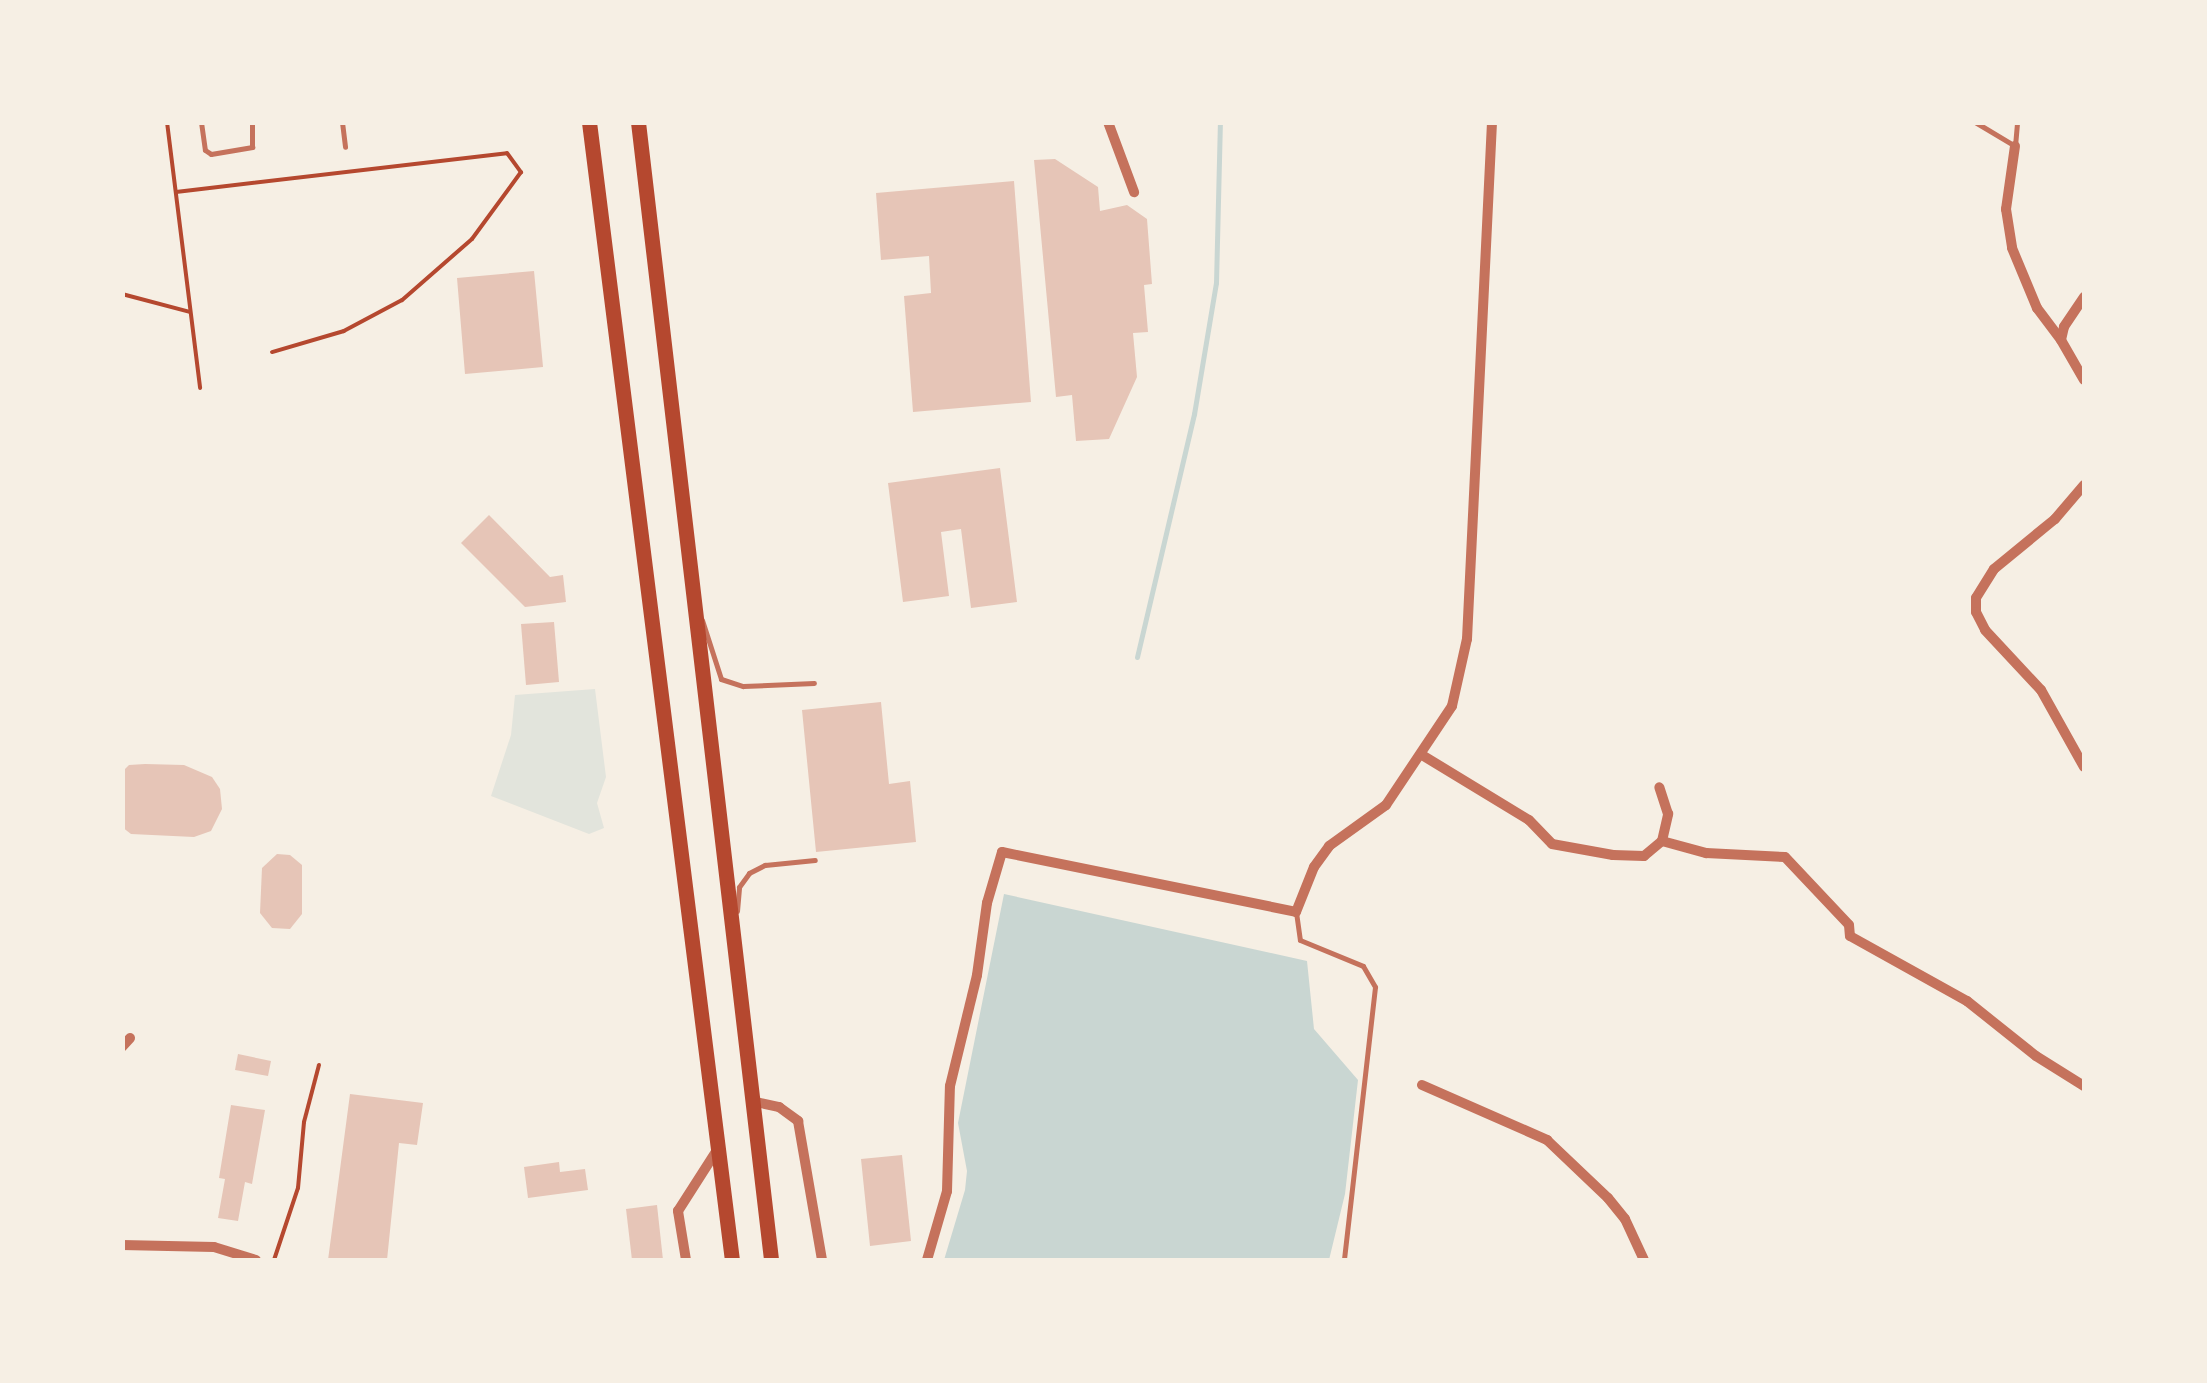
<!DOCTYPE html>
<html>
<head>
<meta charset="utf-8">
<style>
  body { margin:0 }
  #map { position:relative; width:2207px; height:1383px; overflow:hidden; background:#f6efe4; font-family:"Alegreya Sans",sans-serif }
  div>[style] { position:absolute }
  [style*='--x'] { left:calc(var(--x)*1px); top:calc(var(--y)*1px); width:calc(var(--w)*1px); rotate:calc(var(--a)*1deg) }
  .green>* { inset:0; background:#e2e4dc }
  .water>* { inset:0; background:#c9d6d2 }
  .stream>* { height:5px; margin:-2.5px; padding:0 2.5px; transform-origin:2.5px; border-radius:2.5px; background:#c9d6d2 }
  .building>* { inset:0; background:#e6c5b7 }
  .path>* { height:4px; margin:-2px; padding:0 2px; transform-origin:2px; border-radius:2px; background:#b5482f }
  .service>* { height:5px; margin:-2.5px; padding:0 2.5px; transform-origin:2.5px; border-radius:2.5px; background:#c5725c }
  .minor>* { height:10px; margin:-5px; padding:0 5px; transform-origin:5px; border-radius:5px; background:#c5725c }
  .secondary>* { height:15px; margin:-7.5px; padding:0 7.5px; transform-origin:7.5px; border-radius:7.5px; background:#b5482f }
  span { translate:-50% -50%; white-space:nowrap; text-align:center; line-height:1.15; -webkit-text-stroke:8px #f6efe4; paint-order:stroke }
  .frame { position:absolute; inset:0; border:125px solid #f6efe4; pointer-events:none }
</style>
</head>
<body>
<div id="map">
  <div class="green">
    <div style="clip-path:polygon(595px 689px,606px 777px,597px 803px,604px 828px,589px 834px,491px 796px,511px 735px,515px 695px)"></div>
  </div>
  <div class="water">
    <div style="clip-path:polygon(1004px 894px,1307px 961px,1314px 1029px,1358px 1080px,1345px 1194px,1329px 1260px,944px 1260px,965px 1190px,967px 1171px,958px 1123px)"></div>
  </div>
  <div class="stream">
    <div style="--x:1137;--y:657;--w:250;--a:-76.8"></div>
    <div style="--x:1194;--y:414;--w:133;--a:-80.5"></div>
    <div style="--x:1216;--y:283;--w:161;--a:-88.6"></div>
  </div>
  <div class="building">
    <div style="clip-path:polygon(1055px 159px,1098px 187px,1100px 211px,1127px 205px,1147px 219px,1152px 284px,1144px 285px,1148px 332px,1133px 333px,1137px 377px,1109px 439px,1076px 441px,1072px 395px,1056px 397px,1034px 160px)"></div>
    <div style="clip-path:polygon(1014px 181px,1031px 402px,913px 412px,904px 296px,931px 293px,929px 256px,881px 260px,876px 193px)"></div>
    <div style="clip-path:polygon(534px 271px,543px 367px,465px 374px,457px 278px)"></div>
    <div style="clip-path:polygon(1000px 468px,1017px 602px,971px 608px,961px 529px,941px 532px,949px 596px,903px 602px,888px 483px)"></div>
    <div style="clip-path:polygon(489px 515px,550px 577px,563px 575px,566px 602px,525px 607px,461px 543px)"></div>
    <div style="clip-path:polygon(554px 622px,559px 682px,526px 685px,521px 624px)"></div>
    <div style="clip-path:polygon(881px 702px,889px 784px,910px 781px,916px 842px,816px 852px,802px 710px)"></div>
    <div style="clip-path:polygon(145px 764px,184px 765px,212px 777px,220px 789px,222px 809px,211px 831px,194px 837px,131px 834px,122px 827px,122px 772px,129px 765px)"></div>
    <div style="clip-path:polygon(277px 854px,290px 855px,302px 865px,302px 914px,290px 929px,272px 928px,260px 913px,262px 868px)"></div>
    <div style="clip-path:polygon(238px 1054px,271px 1061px,268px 1076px,235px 1070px)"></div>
    <div style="clip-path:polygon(350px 1094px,423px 1103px,417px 1145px,399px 1143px,387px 1260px,328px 1260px)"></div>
    <div style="clip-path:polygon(231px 1105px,265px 1110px,252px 1184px,245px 1182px,238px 1221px,218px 1218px,225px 1179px,219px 1178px)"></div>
    <div style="clip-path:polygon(902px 1155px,911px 1241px,870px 1246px,861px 1159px)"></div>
    <div style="clip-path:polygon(559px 1162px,560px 1172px,585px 1169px,588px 1190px,528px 1198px,524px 1167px)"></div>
    <div style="clip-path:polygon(657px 1205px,663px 1260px,632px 1260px,626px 1209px)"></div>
  </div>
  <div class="path">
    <div style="--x:167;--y:122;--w:268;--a:82.9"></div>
    <div style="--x:176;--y:192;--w:333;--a:-6.7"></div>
    <div style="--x:507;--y:153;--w:24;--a:54"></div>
    <div style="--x:521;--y:172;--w:83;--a:126.2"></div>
    <div style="--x:472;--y:239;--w:93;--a:138.9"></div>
    <div style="--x:402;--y:300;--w:66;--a:151.9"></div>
    <div style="--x:344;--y:331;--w:75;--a:163.7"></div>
    <div style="--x:122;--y:294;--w:70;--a:14.8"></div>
    <div style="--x:274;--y:1260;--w:76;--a:-71.6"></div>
    <div style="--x:298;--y:1188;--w:66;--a:-84.8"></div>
    <div style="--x:304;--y:1122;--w:59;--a:-75.3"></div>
  </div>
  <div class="service">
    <div style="--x:201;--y:122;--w:28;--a:82"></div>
    <div style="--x:205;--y:150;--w:7;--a:34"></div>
    <div style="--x:211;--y:154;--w:42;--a:-9.7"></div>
    <div style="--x:252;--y:147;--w:25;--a:-90"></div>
    <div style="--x:342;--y:122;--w:25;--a:83"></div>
    <div style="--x:1975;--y:122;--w:47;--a:31"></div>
    <div style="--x:2015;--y:146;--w:24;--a:-85"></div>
    <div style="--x:702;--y:620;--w:62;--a:72.1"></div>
    <div style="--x:721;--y:679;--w:23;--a:18"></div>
    <div style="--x:743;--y:686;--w:71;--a:-2.4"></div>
    <div style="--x:737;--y:911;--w:24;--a:-85"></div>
    <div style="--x:739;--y:887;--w:17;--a:-54"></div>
    <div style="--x:749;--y:873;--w:18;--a:-27"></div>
    <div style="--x:765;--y:865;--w:50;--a:-5.7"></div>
    <div style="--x:1296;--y:912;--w:28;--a:82"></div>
    <div style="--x:1300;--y:940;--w:68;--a:22.4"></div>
    <div style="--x:1363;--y:966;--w:24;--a:60"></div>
    <div style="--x:1375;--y:987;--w:275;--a:96.5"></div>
  </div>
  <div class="minor">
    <div style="--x:1108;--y:122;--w:75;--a:69.6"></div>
    <div style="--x:2015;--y:146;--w:64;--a:98.1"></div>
    <div style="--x:2006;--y:209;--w:39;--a:81"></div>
    <div style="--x:2012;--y:248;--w:65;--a:67.4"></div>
    <div style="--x:2037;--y:308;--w:40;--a:53"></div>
    <div style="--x:2084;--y:297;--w:36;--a:124"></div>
    <div style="--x:2064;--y:327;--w:13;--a:103"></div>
    <div style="--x:2061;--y:340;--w:46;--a:60.1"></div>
    <div style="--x:2084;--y:485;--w:45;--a:130.5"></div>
    <div style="--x:2055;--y:519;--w:79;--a:140.7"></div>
    <div style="--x:1994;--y:569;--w:34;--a:122"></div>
    <div style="--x:1976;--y:598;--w:14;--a:90"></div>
    <div style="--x:1976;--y:612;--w:20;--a:63"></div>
    <div style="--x:1985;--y:630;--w:82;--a:47"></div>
    <div style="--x:2041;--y:690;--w:88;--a:60.8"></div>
    <div style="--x:1422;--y:755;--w:125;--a:31.3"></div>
    <div style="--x:1529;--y:820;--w:33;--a:46"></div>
    <div style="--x:1552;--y:844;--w:62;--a:10.2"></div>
    <div style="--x:1613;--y:855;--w:31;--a:2"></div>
    <div style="--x:1644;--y:856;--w:23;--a:-40"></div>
    <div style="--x:1662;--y:841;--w:28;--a:-77"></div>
    <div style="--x:1668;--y:814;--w:28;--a:-108"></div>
    <div style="--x:1662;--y:841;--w:46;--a:15.3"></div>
    <div style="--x:1706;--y:853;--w:79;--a:2.9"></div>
    <div style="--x:1785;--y:857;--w:93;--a:46.7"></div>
    <div style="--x:1849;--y:925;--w:11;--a:85"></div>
    <div style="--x:1850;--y:936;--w:134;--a:29.1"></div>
    <div style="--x:1967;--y:1001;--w:88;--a:38.6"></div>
    <div style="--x:2036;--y:1056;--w:57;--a:32"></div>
    <div style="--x:122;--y:1047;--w:12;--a:-48"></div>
    <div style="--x:1422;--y:1085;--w:137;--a:23.7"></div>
    <div style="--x:1547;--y:1140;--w:84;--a:43.6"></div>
    <div style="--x:1608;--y:1198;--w:27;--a:51"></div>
    <div style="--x:1625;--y:1219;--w:45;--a:65.1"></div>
    <div style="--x:751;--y:1101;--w:29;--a:12"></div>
    <div style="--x:779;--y:1107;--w:24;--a:36"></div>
    <div style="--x:798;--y:1121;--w:141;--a:80.2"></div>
    <div style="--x:122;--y:1245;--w:92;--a:1.2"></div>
    <div style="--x:214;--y:1247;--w:44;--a:17.2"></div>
    <div style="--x:686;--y:1260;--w:50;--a:-99.3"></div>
    <div style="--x:678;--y:1211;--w:72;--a:-57.4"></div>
    <div style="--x:927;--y:1260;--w:72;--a:-73.8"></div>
    <div style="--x:947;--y:1191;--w:105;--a:-88.4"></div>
    <div style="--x:950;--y:1086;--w:114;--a:-76.3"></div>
    <div style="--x:977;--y:975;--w:73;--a:-82.1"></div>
    <div style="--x:987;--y:903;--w:53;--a:-73.6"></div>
    <div style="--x:1002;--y:852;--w:300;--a:11.5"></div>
    <div style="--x:1296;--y:912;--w:48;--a:-68.2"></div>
    <div style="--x:1314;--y:867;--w:26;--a:-54"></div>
    <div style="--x:1329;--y:846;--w:70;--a:-35.7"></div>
    <div style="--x:1386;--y:805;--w:119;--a:-56.3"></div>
    <div style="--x:1452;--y:706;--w:69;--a:-77.4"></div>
    <div style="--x:1467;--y:639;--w:518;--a:-87.23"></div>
  </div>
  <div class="secondary">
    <div style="--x:589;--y:122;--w:1147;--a:82.84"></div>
    <div style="--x:638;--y:122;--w:1146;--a:83.33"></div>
  </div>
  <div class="frame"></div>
</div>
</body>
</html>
